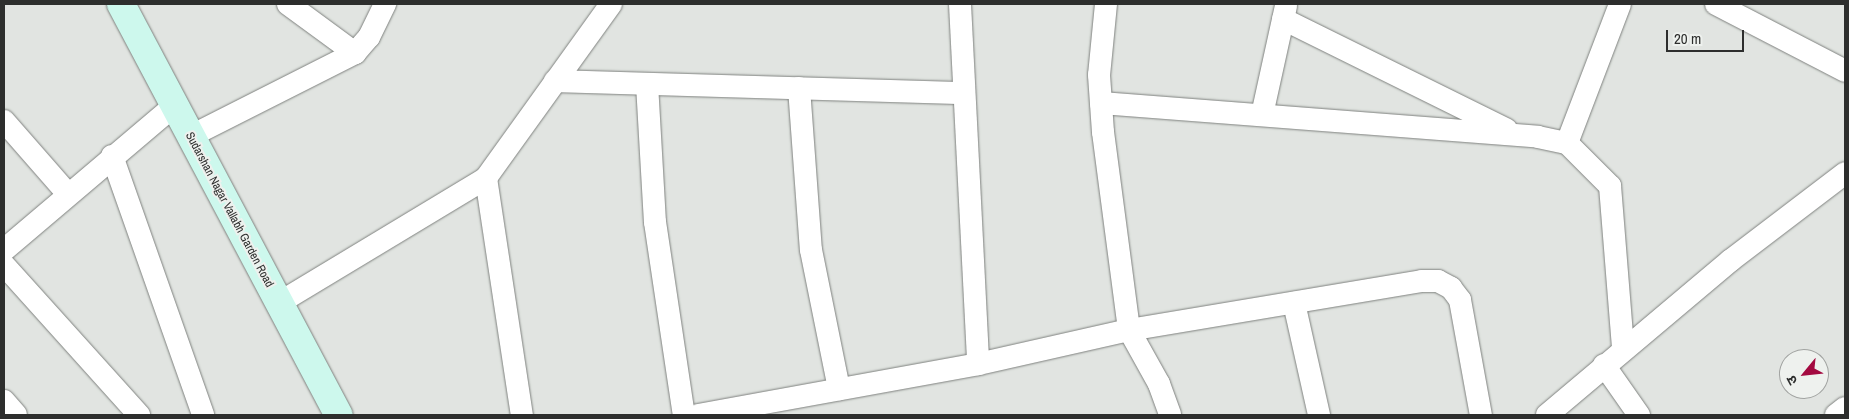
<!DOCTYPE html>
<html>
<head>
<meta charset="utf-8">
<style>
  body { margin:0 }
  #map { position:relative; width:1849px; height:419px; overflow:hidden; background:#e1e4e1; font-family:"Archivo Narrow","Noto Sans Devanagari",sans-serif }
  div>[style] { position:absolute }
  [style*='--x'] { left:calc(var(--x)*1px); top:calc(var(--y)*1px); width:calc(var(--w)*1px); rotate:calc(var(--a)*1deg) }
  .roads { filter:drop-shadow(0 0 1px #7e817e) drop-shadow(0 0 1px #7e817e) }
  .street>* { height:22px; margin:-11px; padding:0 11px; transform-origin:11px; border-radius:11px; background:#fff }
  .secondary>* { height:28px; margin:-14px; padding:0 14px; transform-origin:14px; border-radius:14px; background:#cdf8ed }
  span { translate:-50% -50%; white-space:nowrap; text-align:center; line-height:1.15; -webkit-text-stroke:4px #eef1ee; paint-order:stroke }
  .street-label { font-size:12px; color:#2d2e2d }
  .frame { position:absolute; inset:0; border:5px solid #2d2e2d; pointer-events:none }
  .north { position:absolute; left:1779px; top:349px; width:50px; height:50px; box-sizing:border-box; background:#eef1ee; border:1px solid #a1a3a1; border-radius:50%; rotate:242deg; font-size:14px; font-weight:700; line-height:20px; text-align:center; color:#2d2e2d }
  .north::after { content:''; display:block; margin:auto; width:18px; height:22px; background:#a30940; clip-path:polygon(50% 0,100% 100%,50% 72%,0 100%) }
  .scale { position:absolute; left:1666px; top:30px; width:78px; height:22px; box-sizing:border-box; border:2px solid #2d2e2d; border-top:0; padding-left:6px; font-size:15px; line-height:18px; white-space:nowrap; color:#2d2e2d; -webkit-text-stroke:4px #eef1ee; paint-order:stroke }
</style>
</head>
<body>
<div id="map">
  <div class="roads">
    <div class="street">
      <div style="--x:288;--y:4;--w:83;--a:36.2"></div>
      <div style="--x:960;--y:4;--w:360;--a:87.1"></div>
      <div style="--x:1106;--y:4;--w:71;--a:95.6"></div>
      <div style="--x:1099;--y:75;--w:57;--a:86"></div>
      <div style="--x:1103;--y:132;--w:200;--a:82.5"></div>
      <div style="--x:1129;--y:330;--w:62;--a:60.9"></div>
      <div style="--x:1159;--y:384;--w:33;--a:70"></div>
      <div style="--x:1716;--y:4;--w:145;--a:27.4"></div>
      <div style="--x:1283;--y:19;--w:249;--a:26.3"></div>
      <div style="--x:555;--y:81;--w:409;--a:1.7"></div>
      <div style="--x:647;--y:84;--w:138;--a:86.7"></div>
      <div style="--x:655;--y:222;--w:195;--a:81.5"></div>
      <div style="--x:799;--y:88;--w:162;--a:85.8"></div>
      <div style="--x:811;--y:250;--w:142;--a:78.6"></div>
      <div style="--x:1101;--y:103;--w:438;--a:4.4"></div>
      <div style="--x:1538;--y:137;--w:30;--a:12"></div>
      <div style="--x:1567;--y:143;--w:61;--a:45"></div>
      <div style="--x:1610;--y:186;--w:163;--a:85.4"></div>
      <div style="--x:1262;--y:115;--w:112;--a:-77.6"></div>
      <div style="--x:4;--y:121;--w:97;--a:48.8"></div>
      <div style="--x:191;--y:136;--w:184;--a:-26.8"></div>
      <div style="--x:355;--y:53;--w:21;--a:-49"></div>
      <div style="--x:369;--y:37;--w:37;--a:-64"></div>
      <div style="--x:1567;--y:143;--w:149;--a:-69.1"></div>
      <div style="--x:112;--y:156;--w:275;--a:70.6"></div>
      <div style="--x:486;--y:178;--w:240;--a:81.4"></div>
      <div style="--x:4;--y:250;--w:224;--a:-40.3"></div>
      <div style="--x:4;--y:265;--w:202;--a:48"></div>
      <div style="--x:279;--y:303;--w:242;--a:-31.1"></div>
      <div style="--x:486;--y:178;--w:214;--a:-54.3"></div>
      <div style="--x:1294;--y:303;--w:115;--a:77.4"></div>
      <div style="--x:1604;--y:365;--w:61;--a:55"></div>
      <div style="--x:4;--y:401;--w:18;--a:49"></div>
      <div style="--x:698;--y:415;--w:285;--a:-10.3"></div>
      <div style="--x:978;--y:364;--w:155;--a:-12.7"></div>
      <div style="--x:1129;--y:330;--w:297;--a:-9.5"></div>
      <div style="--x:1422;--y:281;--w:16;--a:0"></div>
      <div style="--x:1438;--y:281;--w:15;--a:28"></div>
      <div style="--x:1451;--y:288;--w:15;--a:53"></div>
      <div style="--x:1460;--y:300;--w:117;--a:79.7"></div>
      <div style="--x:1547;--y:415;--w:241;--a:-40.1"></div>
      <div style="--x:1731;--y:260;--w:143;--a:-37.3"></div>
      <div style="--x:1836;--y:415;--w:11;--a:-38"></div>
    </div>
    <div class="secondary">
      <div style="--x:121;--y:4;--w:465;--a:62.1"></div>
    </div>
  </div>
  <div class="street-label">
    <span style="left:229px;top:210px;rotate:62deg">Sudarshan Nagar Vallabh Garden Road</span>
  </div>
  <div class="frame"></div>
  <div class="north">उ</div>
  <div class="scale">20 m</div>
</div>
</body>
</html>
